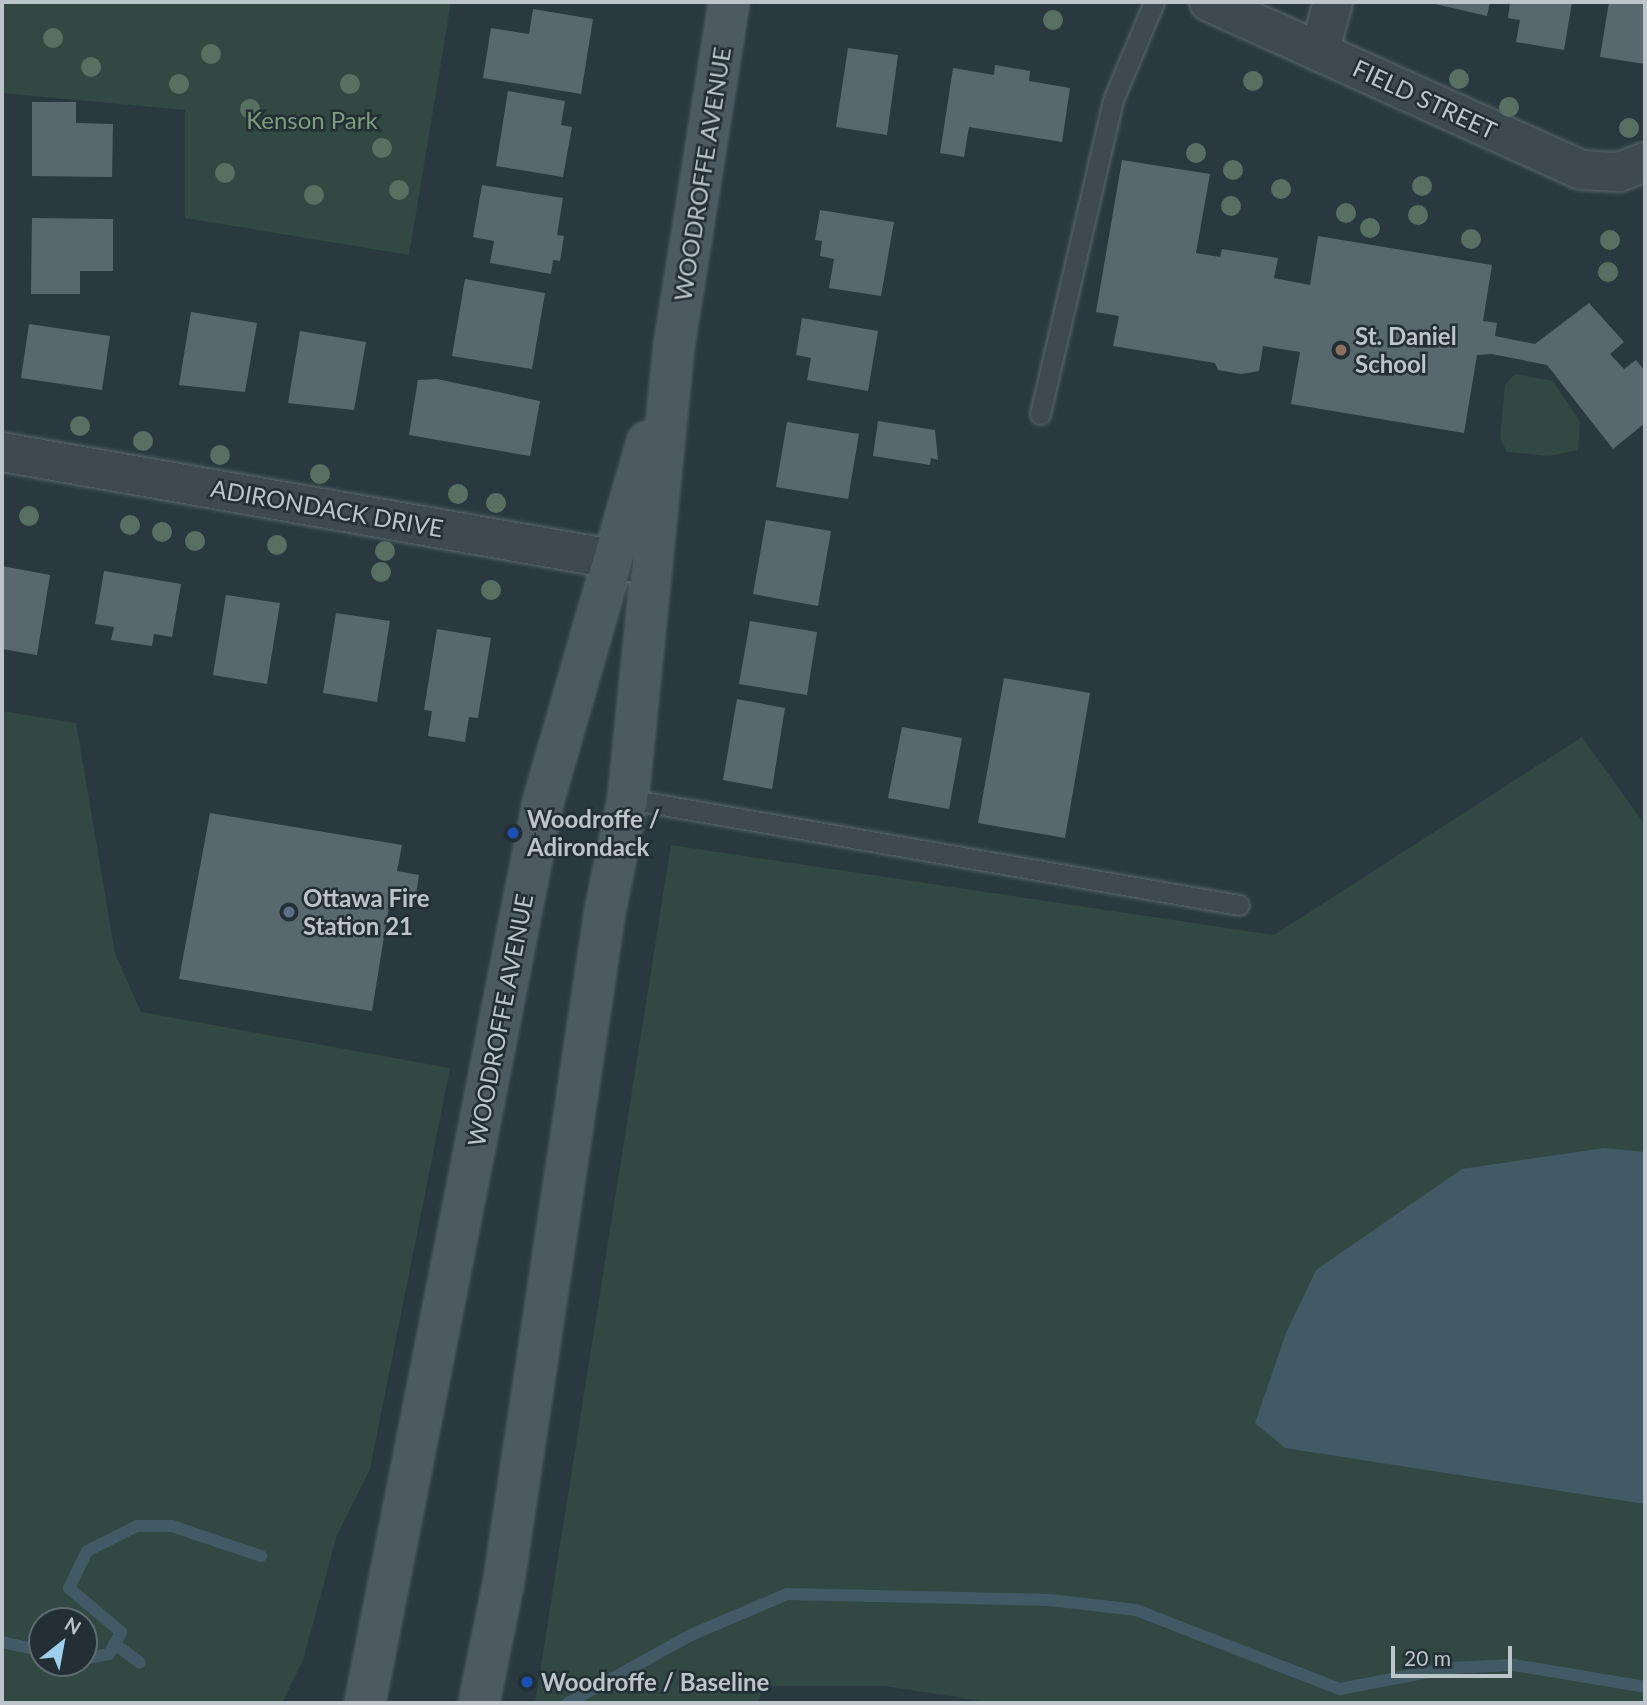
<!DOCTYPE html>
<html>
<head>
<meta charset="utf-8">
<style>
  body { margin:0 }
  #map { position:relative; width:1647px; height:1705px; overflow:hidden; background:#2a3940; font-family:Lato,sans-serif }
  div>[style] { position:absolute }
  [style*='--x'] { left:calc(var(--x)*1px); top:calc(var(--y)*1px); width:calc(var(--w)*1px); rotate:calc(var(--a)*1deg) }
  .green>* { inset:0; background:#324842 }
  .water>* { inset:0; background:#425a66 }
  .stream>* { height:12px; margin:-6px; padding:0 6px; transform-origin:6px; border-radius:6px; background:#425a66 }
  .building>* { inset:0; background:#59686f }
  .roads { filter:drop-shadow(0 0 2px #5c686d) drop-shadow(0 0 2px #5c686d) }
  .lane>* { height:19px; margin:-9.5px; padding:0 9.5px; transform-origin:9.5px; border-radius:9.5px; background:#3e4a50 }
  .street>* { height:38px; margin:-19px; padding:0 19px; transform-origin:19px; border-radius:19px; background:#3e4a50 }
  .secondary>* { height:38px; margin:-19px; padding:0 19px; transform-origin:19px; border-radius:19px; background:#4d5a62 }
  .trees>* { width:20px; height:20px; margin:-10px; border-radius:50%; background:#587061 }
  .dots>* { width:19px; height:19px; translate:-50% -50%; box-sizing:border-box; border:4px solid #232f35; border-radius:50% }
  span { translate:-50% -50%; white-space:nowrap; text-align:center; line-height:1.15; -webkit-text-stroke:5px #232f35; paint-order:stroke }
  .street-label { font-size:24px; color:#bbc5ca }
  .park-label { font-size:24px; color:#7d9d7c }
  .poi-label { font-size:24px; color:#bbc5ca; font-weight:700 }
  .left { translate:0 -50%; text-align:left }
  .frame { position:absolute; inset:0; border:4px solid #bbc5ca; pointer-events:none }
  .north { position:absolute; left:28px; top:1607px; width:70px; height:70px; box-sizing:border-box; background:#232f35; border:2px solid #606b71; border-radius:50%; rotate:31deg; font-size:19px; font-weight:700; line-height:28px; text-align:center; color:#bbc5ca }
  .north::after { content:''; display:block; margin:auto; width:24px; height:32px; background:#9ecfec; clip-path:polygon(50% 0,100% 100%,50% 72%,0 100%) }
  .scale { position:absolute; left:1391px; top:1646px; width:121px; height:32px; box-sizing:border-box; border:4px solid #bbc5ca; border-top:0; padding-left:9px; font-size:21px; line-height:24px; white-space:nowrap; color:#bbc5ca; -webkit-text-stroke:5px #232f35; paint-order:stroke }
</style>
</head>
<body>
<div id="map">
  <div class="green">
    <div style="clip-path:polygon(2px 2px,451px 2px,409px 255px,185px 218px,185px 110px,2px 93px)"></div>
    <div style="clip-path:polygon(1515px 374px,1553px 381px,1580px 422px,1578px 450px,1549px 456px,1507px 452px,1500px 438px,1505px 385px)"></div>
    <div style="clip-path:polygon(evenodd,2px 711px,76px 723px,115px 954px,141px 1012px,450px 1068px,370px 1469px,337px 1535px,303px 1660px,282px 1703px,2px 1703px,2px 711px,84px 1621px,84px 1663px,42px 1663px,42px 1621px,84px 1621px)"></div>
    <div style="clip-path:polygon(1582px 737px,1645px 825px,1645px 1703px,994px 1703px,884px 1686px,766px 1686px,757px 1703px,535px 1703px,671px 845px,1274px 935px)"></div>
  </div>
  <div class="water">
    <div style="clip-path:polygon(1604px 1148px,1645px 1152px,1645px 1504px,1285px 1448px,1255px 1423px,1286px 1333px,1316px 1270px,1462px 1169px)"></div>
  </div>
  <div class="stream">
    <div style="--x:2;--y:1642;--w:41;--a:12.7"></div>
    <div style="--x:115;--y:1644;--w:31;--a:37"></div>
    <div style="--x:84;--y:1659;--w:25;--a:-11"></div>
    <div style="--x:109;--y:1654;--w:25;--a:-61"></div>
    <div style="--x:121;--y:1632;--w:68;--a:-139.8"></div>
    <div style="--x:69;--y:1588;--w:41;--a:-64.1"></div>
    <div style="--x:87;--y:1551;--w:56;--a:-26.6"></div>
    <div style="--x:137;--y:1526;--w:35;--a:0"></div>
    <div style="--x:172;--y:1526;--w:94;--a:18.6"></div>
    <div style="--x:568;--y:1703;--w:141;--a:-28.9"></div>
    <div style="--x:691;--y:1635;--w:104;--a:-23.1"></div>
    <div style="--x:787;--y:1594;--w:263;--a:1.3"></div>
    <div style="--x:1050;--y:1600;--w:87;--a:6.6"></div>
    <div style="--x:1136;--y:1610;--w:219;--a:21.2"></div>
    <div style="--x:1340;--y:1689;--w:111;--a:-10.9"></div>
    <div style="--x:1449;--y:1668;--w:65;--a:-2.6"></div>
    <div style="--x:1514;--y:1665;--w:133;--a:9.5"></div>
  </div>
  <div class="building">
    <div style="clip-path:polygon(1427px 2px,1490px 2px,1487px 16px)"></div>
    <div style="clip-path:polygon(1510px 2px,1572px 2px,1564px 50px,1516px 42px,1520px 20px,1508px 18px)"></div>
    <div style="clip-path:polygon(1609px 2px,1645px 2px,1645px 64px,1600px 57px)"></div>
    <div style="clip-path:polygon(533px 9px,593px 19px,581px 94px,483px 78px,491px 28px,529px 34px)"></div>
    <div style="clip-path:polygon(848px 48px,898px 55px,887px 135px,836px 127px)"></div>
    <div style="clip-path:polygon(995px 65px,1030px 71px,1029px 81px,1070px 88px,1062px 142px,969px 127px,964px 157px,940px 153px,953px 68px,994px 75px)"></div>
    <div style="clip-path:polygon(508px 91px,565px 101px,561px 125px,572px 127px,563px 177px,496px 166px)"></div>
    <div style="clip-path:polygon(32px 102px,76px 102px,76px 123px,113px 124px,112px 177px,32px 176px)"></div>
    <div style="clip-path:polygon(1122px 160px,1210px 174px,1196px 253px,1220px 257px,1222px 249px,1278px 258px,1274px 278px,1310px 285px,1318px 236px,1492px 265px,1483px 321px,1497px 323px,1495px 336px,1535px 344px,1589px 303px,1624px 342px,1610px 354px,1624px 369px,1636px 360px,1645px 371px,1645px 423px,1613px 449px,1547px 365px,1492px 354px,1477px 355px,1464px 433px,1291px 404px,1300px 352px,1263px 346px,1259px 371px,1241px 374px,1218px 370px,1215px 363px,1113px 346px,1119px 316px,1096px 312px)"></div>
    <div style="clip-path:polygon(482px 185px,563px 198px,557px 235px,564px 236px,560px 261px,553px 260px,551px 274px,490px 263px,494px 241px,473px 237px)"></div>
    <div style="clip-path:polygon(820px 210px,894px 222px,881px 296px,829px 288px,834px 259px,820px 256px,822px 241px,815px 240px)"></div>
    <div style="clip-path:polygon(32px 218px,113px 219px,113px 271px,80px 271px,80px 294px,31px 294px)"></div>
    <div style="clip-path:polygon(465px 279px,545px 293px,532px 369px,452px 356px)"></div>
    <div style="clip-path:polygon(191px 312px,257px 323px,245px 392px,179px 385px)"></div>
    <div style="clip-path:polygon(802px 318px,878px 331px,868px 391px,807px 380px,811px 358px,796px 355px)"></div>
    <div style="clip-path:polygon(29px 324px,110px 336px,102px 390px,21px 378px)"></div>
    <div style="clip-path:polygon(300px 331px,366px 342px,354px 410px,288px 403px)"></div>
    <div style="clip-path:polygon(437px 379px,540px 401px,530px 456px,409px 435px,418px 380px)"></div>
    <div style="clip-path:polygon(878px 421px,935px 430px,938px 460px,931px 458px,930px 465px,873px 456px)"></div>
    <div style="clip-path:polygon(787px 422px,859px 434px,848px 499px,776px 487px)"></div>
    <div style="clip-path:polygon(766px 520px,831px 531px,818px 606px,753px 594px)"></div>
    <div style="clip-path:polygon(2px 566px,50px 575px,37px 655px,2px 649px)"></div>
    <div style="clip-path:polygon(104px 571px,181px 584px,172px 637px,154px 634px,152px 646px,111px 640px,114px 627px,95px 624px)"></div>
    <div style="clip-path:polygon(226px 595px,280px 603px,267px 684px,213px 675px)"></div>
    <div style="clip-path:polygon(336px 613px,390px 621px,377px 702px,323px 693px)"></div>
    <div style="clip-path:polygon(750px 621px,817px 632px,807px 695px,739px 684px)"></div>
    <div style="clip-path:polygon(437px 629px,491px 638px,478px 718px,469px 717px,465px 742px,428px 736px,432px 711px,424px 710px)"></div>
    <div style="clip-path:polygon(1004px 678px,1090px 693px,1065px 838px,978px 823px)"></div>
    <div style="clip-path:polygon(737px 699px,785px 708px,772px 789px,723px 780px)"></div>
    <div style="clip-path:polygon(902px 727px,962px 738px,949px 809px,888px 798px)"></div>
    <div style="clip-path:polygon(210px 813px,402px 845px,397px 871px,419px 875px,415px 902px,394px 898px,388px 912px,372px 1011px,179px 979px)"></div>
  </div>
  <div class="roads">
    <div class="lane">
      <div style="--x:1040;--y:414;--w:322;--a:-76.9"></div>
      <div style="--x:1113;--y:100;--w:106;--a:-67.3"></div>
      <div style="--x:628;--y:799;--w:620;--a:9.84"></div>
    </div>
    <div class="street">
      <div style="--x:1209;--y:2;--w:408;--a:24.3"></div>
      <div style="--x:1581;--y:170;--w:38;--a:3"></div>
      <div style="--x:1619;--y:172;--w:28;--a:-21"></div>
      <div style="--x:1320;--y:49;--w:49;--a:-74.5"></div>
      <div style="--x:2;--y:452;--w:655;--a:9.94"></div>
    </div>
    <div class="secondary">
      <div style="--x:365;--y:1703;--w:918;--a:-78.82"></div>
      <div style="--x:543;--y:802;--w:375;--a:-73.9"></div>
      <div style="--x:479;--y:1703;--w:126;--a:-78.5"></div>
      <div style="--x:504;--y:1580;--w:677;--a:-81.41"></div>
      <div style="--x:605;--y:911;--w:114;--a:-78.4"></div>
      <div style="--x:628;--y:799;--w:455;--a:-84.2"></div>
      <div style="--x:674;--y:346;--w:348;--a:-80.9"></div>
    </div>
  </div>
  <div class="trees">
    <div style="left:1053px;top:20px"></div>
    <div style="left:53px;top:38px"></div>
    <div style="left:211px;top:54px"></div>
    <div style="left:91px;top:67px"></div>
    <div style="left:1459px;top:79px"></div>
    <div style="left:1253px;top:81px"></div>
    <div style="left:179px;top:84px"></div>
    <div style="left:350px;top:84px"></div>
    <div style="left:1509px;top:107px"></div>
    <div style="left:250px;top:109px"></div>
    <div style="left:1629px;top:128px"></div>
    <div style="left:382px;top:148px"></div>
    <div style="left:1196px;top:153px"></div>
    <div style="left:1233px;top:170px"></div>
    <div style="left:225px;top:173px"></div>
    <div style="left:1422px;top:186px"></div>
    <div style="left:1281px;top:189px"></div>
    <div style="left:399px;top:190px"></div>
    <div style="left:314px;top:195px"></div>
    <div style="left:1231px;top:206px"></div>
    <div style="left:1346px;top:213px"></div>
    <div style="left:1418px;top:215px"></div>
    <div style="left:1370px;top:228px"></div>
    <div style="left:1471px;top:239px"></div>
    <div style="left:1610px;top:240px"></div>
    <div style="left:1608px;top:272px"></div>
    <div style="left:80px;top:426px"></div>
    <div style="left:143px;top:441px"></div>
    <div style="left:220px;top:455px"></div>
    <div style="left:320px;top:474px"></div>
    <div style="left:458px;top:494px"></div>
    <div style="left:496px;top:503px"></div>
    <div style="left:29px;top:516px"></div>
    <div style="left:130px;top:525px"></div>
    <div style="left:162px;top:532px"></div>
    <div style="left:195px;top:541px"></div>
    <div style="left:277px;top:545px"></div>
    <div style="left:385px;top:551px"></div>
    <div style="left:381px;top:572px"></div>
    <div style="left:491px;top:590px"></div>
  </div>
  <div class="dots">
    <div style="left:1341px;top:350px;background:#8d6e63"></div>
    <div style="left:513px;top:833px;background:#1a4fb4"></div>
    <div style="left:289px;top:912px;background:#5c6f8a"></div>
    <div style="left:527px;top:1682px;background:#1a4fb4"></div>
  </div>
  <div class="street-label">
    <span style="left:1425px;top:99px;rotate:25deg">FIELD STREET</span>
    <span style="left:702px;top:174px;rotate:-81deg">WOODROFFE AVENUE</span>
    <span style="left:327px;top:508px;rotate:10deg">ADIRONDACK DRIVE</span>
    <span style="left:500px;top:1020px;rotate:-79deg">WOODROFFE AVENUE</span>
  </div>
  <div class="park-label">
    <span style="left:312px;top:120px">Kenson Park</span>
  </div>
  <div class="poi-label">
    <span class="left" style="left:1355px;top:350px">St. Daniel<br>School</span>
    <span class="left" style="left:527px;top:833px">Woodroffe /<br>Adirondack</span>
    <span class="left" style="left:303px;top:912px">Ottawa Fire<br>Station 21</span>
    <span class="left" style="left:541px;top:1682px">Woodroffe / Baseline</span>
  </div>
  <div class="frame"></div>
  <div class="north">N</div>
  <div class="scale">20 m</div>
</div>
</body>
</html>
